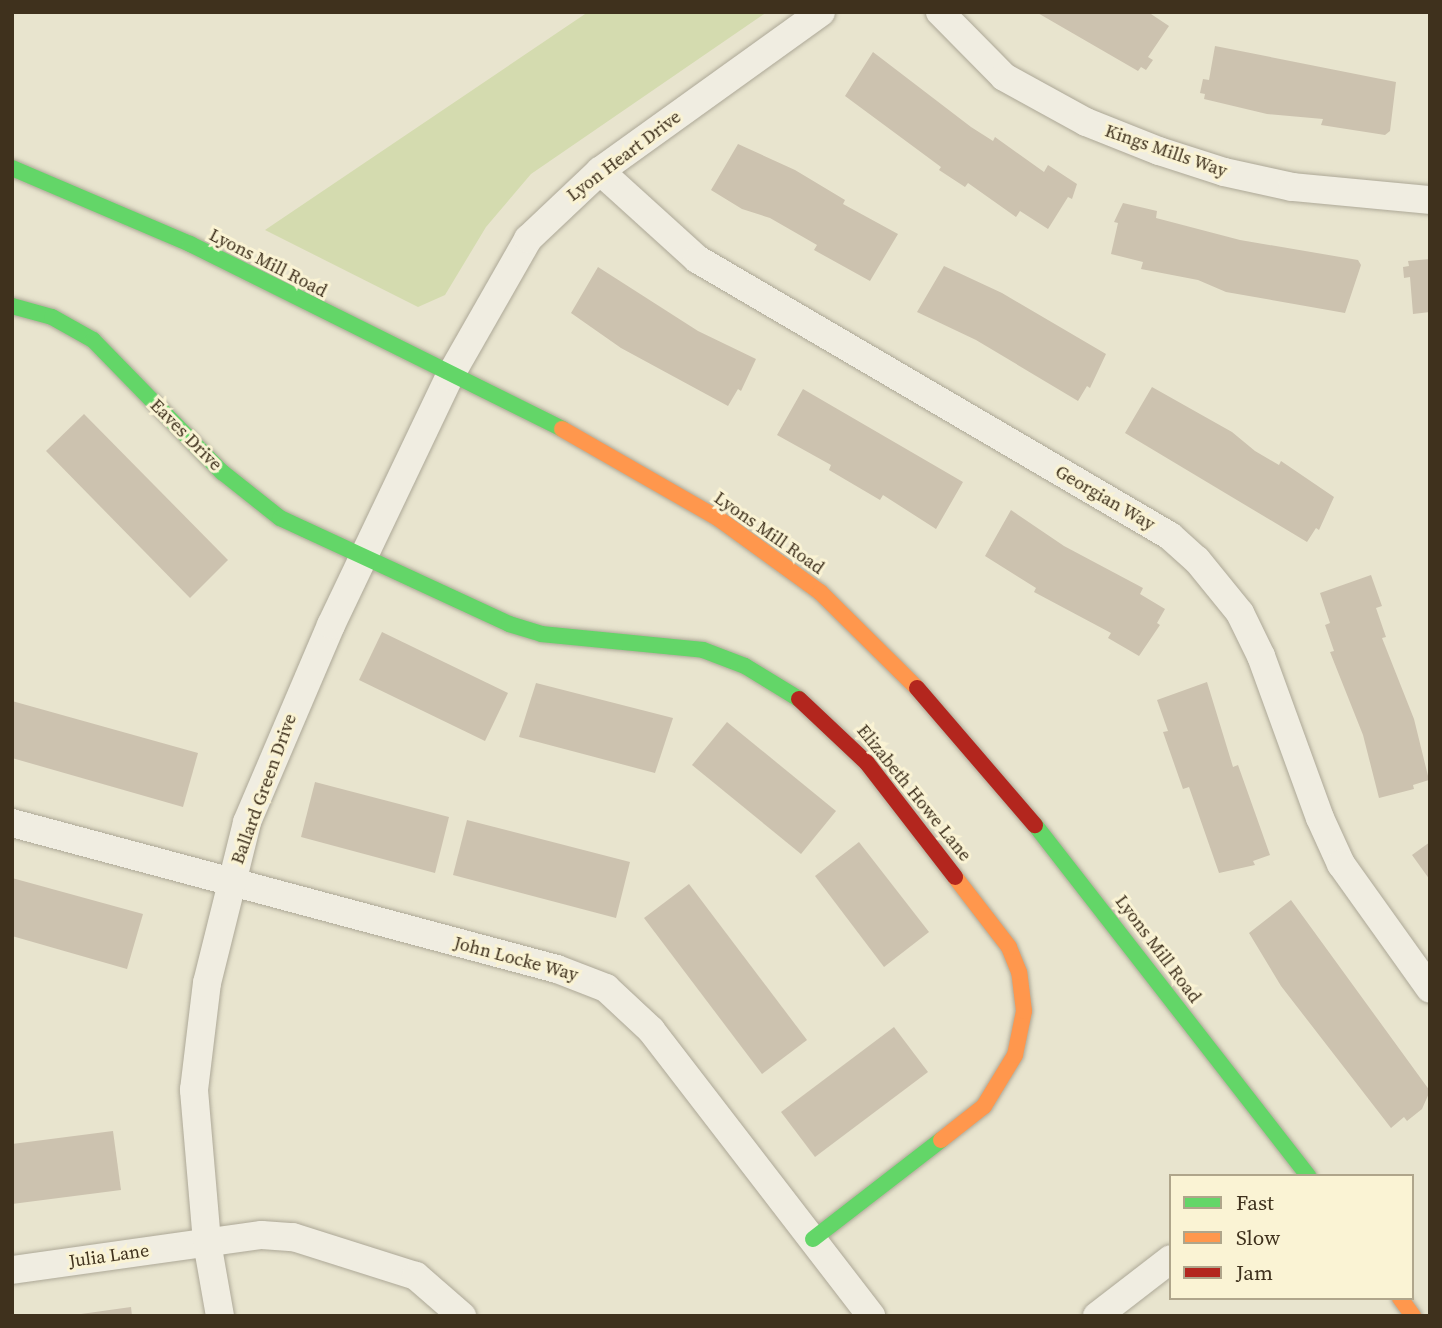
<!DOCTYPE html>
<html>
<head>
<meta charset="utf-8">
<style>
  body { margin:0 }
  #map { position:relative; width:1442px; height:1328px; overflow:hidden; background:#e8e4ce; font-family:"Source Serif 4",serif }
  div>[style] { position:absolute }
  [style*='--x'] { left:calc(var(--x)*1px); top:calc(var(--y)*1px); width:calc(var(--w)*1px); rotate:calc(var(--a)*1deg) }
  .green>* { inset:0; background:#d4dbaf }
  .building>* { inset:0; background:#ccc2af }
  .roads { filter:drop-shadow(0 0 2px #ada897) drop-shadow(0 0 2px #ada897) }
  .street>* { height:28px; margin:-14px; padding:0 14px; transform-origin:14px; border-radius:14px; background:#f0ede1 }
  .fast>* { height:16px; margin:-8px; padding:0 8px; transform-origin:8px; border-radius:8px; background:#63d668 }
  .slow>* { height:16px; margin:-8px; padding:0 8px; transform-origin:8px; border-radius:8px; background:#ff974d }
  .jam>* { height:16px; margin:-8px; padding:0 8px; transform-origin:8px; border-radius:8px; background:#b3261e }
  span { translate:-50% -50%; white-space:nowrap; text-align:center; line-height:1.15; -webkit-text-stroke:6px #faf3d4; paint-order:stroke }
  .street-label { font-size:18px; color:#3f311d }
  .frame { position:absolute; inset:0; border:14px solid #3f311d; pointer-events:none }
  .legend { position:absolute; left:1169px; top:1174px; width:245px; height:126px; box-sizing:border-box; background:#faf3d4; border:2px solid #afa58b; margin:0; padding:9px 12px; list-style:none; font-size:21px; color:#3f311d }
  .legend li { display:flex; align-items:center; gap:14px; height:35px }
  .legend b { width:35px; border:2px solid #afa58b }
</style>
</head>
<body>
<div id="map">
  <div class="green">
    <div style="clip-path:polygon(588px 12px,767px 12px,531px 174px,486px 227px,445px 295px,418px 307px,265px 230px)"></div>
  </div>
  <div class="building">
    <div style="clip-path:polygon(1036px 12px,1148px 12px,1169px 26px,1148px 57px,1153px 60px,1146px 70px,1141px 67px,1138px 71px)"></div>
    <div style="clip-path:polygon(1215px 46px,1396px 82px,1390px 131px,1385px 135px,1321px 125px,1323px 119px,1267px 114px,1204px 99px,1205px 94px,1200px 93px,1203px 79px,1209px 80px)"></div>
    <div style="clip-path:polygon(873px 52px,971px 127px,993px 141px,995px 137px,1044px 172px,1048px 165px,1077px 184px,1072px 199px,1068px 197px,1048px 229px,1020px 211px,1016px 217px,968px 183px,965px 187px,939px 170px,941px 167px,845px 96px)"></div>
    <div style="clip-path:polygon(738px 144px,795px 170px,845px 200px,843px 204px,898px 234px,870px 281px,814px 250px,817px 245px,770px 218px,742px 209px,711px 190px)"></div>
    <div style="clip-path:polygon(1123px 203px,1157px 211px,1156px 218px,1240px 240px,1358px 260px,1361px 265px,1345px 313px,1226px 292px,1198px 280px,1141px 269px,1143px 262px,1111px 254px,1118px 223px,1114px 222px)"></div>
    <div style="clip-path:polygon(1430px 259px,1430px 312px,1413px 314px,1410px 277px,1404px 278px,1403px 267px,1409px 266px,1408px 261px)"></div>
    <div style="clip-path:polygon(944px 266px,1002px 293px,1106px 354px,1090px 388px,1087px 386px,1078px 401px,976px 340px,917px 312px)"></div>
    <div style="clip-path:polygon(598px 267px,698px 331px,756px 359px,741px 391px,738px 389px,728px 406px,621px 348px,571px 313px)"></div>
    <div style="clip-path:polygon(1152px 387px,1232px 432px,1255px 451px,1279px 465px,1281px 461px,1334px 497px,1319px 530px,1316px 528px,1307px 542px,1125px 433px)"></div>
    <div style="clip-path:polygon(803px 389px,963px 482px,936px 529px,883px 495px,880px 500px,829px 470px,831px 465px,777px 435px)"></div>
    <div style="clip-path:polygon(84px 414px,228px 560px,190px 598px,46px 451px)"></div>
    <div style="clip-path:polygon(1011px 510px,1064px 546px,1143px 588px,1140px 594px,1165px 609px,1157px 623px,1160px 625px,1139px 656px,1108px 638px,1111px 633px,1034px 592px,1036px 588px,985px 556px)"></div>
    <div style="clip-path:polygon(1371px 575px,1382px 606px,1376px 608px,1386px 637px,1382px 638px,1414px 719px,1429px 780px,1413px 785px,1414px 789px,1379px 798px,1363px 735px,1330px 652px,1334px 651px,1325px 625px,1330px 623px,1320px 593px)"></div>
    <div style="clip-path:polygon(382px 632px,508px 693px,485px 741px,359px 680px)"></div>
    <div style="clip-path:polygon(1207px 682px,1233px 767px,1238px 765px,1270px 855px,1253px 861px,1255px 865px,1219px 873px,1189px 787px,1183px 789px,1163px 732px,1168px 731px,1157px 700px)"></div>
    <div style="clip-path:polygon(536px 683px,673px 718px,655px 773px,519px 737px)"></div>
    <div style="clip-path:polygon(12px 701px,198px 753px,183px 807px,12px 758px)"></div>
    <div style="clip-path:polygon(727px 722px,836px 811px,801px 854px,692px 765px)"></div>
    <div style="clip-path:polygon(315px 782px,449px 817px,435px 873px,301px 837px)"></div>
    <div style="clip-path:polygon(467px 820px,630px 862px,616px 918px,453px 875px)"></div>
    <div style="clip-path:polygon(859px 842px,929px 932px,884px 967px,815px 876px)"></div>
    <div style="clip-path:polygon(1430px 842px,1430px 880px,1412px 855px)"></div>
    <div style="clip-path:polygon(12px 878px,143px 914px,127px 969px,12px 936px)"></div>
    <div style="clip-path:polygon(689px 884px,807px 1040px,762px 1074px,644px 918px)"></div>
    <div style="clip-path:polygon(1291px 900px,1430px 1091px,1422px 1109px,1407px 1121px,1404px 1117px,1391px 1128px,1281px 986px,1249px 933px)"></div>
    <div style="clip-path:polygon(894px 1027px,928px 1072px,815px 1157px,781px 1112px)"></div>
    <div style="clip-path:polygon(113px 1131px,121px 1190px,12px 1204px,12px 1144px)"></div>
    <div style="clip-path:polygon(131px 1307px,132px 1316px,81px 1316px,81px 1314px)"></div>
  </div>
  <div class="roads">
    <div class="street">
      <div style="--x:940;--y:12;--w:91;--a:45.4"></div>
      <div style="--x:1004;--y:77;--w:94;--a:28.8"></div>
      <div style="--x:1086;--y:122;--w:79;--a:21.7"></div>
      <div style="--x:1159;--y:151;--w:68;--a:17.9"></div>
      <div style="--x:1224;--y:172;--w:70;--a:12.4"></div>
      <div style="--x:1292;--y:187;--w:139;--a:5.4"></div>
      <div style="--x:600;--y:171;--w:131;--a:42.2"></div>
      <div style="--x:697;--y:259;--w:548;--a:30.35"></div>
      <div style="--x:1170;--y:536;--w:36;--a:42"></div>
      <div style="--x:1197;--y:560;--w:68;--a:50.9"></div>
      <div style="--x:1240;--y:613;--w:48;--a:64"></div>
      <div style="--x:1261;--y:656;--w:172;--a:70"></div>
      <div style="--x:1320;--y:818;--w:51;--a:65.5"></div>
      <div style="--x:1341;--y:864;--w:153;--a:54.5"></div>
      <div style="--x:12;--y:823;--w:564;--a:15"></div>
      <div style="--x:557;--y:969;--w:53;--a:21.2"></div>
      <div style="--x:606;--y:988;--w:62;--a:43"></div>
      <div style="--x:651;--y:1030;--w:361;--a:52.4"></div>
      <div style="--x:12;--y:1270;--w:252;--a:-8"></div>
      <div style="--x:262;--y:1235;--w:31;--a:4"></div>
      <div style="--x:293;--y:1237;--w:129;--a:17.6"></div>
      <div style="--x:416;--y:1276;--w:61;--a:41"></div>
      <div style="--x:220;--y:1316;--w:75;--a:-100"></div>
      <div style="--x:207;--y:1242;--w:153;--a:-94.9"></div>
      <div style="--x:194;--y:1090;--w:108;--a:-83.1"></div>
      <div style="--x:207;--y:983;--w:166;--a:-76"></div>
      <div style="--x:247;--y:822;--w:214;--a:-66.9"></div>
      <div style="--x:331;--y:625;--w:276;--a:-64.5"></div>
      <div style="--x:450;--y:376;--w:158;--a:-60.3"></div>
      <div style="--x:528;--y:239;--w:99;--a:-43.4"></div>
      <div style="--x:600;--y:171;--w:272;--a:-35.7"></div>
      <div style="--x:1097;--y:1316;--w:93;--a:-37.6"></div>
    </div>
    <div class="fast">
      <div style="--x:12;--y:168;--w:194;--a:23.1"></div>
      <div style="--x:190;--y:244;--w:415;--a:26.4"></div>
      <div style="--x:12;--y:306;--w:41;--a:15.4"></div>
      <div style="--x:52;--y:317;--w:47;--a:29.3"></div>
      <div style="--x:93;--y:340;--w:185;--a:45.7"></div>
      <div style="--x:222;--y:472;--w:74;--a:38.4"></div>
      <div style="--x:280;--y:518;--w:252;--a:24.8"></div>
      <div style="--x:509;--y:624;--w:34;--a:17"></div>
      <div style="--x:541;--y:634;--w:163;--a:5.6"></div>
      <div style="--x:703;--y:650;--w:45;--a:20.9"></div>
      <div style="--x:745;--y:666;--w:63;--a:31.4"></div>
      <div style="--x:1035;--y:825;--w:445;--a:52.1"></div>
      <div style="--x:813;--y:1239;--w:162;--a:-37.7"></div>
    </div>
    <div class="slow">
      <div style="--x:562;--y:429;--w:181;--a:29.8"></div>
      <div style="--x:719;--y:519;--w:125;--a:35.9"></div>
      <div style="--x:820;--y:592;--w:136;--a:44.7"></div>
      <div style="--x:941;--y:1140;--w:55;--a:-38.3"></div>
      <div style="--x:984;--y:1106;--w:60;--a:-58.7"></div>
      <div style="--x:1015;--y:1055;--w:45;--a:-78.4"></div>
      <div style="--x:1024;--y:1011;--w:39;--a:-97"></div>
      <div style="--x:1019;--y:972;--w:27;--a:-112"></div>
      <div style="--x:1009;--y:947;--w:88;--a:-127.6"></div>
      <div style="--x:1400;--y:1298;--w:22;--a:54"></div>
    </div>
    <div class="jam">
      <div style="--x:917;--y:688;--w:181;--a:49.3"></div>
      <div style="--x:799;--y:699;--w:93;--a:43.3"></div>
      <div style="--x:867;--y:763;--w:144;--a:52.3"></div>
    </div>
  </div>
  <div class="street-label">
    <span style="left:1166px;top:151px;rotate:19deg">Kings Mills Way</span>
    <span style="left:624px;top:156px;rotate:-37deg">Lyon Heart Drive</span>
    <span style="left:268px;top:263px;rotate:27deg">Lyons Mill Road</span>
    <span style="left:186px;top:435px;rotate:45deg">Eaves Drive</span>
    <span style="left:1105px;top:498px;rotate:30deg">Georgian Way</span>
    <span style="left:769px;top:533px;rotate:35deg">Lyons Mill Road</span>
    <span style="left:264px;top:789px;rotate:-70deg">Ballard Green Drive</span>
    <span style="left:914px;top:793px;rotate:51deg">Elizabeth Howe Lane</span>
    <span style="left:1158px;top:949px;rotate:53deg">Lyons Mill Road</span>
    <span style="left:516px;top:959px;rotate:15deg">John Locke Way</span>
    <span style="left:109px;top:1256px;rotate:-8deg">Julia Lane</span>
  </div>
  <div class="frame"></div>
  <ul class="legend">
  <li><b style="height:9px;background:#63d668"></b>Fast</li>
  <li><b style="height:9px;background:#ff974d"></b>Slow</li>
  <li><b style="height:9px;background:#b3261e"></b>Jam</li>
  </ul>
</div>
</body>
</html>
